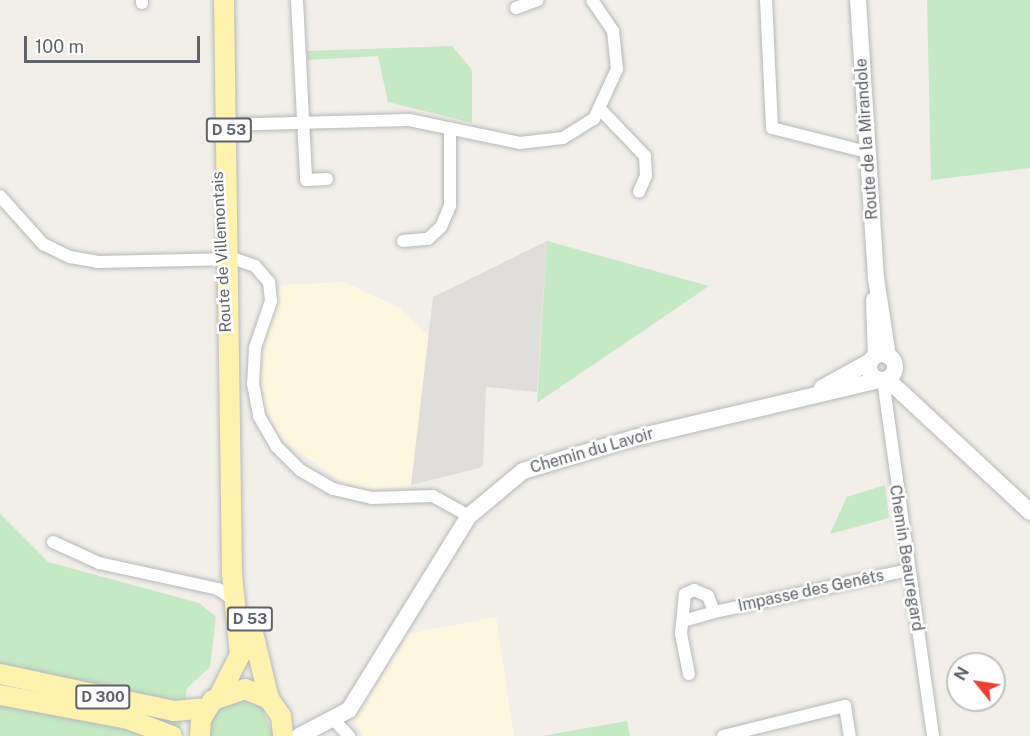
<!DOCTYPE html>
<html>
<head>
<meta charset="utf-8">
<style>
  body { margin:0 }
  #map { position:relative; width:1030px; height:736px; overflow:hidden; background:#f1efe8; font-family:"Public Sans",sans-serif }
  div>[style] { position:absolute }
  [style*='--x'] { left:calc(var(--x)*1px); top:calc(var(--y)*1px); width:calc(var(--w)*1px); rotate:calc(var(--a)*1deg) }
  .commercial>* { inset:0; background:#fef7e0 }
  .industrial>* { inset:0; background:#e0deda }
  .green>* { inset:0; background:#c5e8c5 }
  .roads { filter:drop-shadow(0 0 2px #b5b8bc) drop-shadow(0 0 2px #b5b8bc) }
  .street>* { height:12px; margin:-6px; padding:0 6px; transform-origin:6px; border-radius:6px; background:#fff }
  .secondary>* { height:16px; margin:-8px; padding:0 8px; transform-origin:8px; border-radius:8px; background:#fff }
  .secondary>.ring { margin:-8px; padding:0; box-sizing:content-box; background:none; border:16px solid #fff; border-radius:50% }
  .primary>* { height:20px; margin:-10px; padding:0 10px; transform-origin:10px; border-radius:10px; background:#fff2af }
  span { translate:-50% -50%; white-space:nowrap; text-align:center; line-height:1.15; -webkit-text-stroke:5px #fff; paint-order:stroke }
  .shield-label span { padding:2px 4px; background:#fff; border:2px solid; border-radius:4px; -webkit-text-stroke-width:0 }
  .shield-label { font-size:15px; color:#5f6368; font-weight:700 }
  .street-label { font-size:16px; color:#5f6368 }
  .north { position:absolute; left:946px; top:652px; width:60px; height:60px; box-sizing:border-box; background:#fff; border:2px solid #bfc1c3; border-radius:50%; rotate:300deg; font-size:16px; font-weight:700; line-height:24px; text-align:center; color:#5f6368 }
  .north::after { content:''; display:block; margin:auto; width:21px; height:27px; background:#ea4335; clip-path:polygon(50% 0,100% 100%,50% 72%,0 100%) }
  .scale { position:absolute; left:24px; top:36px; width:176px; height:27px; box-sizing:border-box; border:3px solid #5f6368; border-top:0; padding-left:8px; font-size:18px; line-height:21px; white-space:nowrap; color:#5f6368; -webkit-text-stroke:4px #fff; paint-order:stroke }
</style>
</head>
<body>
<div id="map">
  <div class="commercial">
    <div style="clip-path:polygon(344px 282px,398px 307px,430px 337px,411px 485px,374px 490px,345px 484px,280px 438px,264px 409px,258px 381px,261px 343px,281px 285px)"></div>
    <div style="clip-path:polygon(496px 617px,514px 736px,363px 736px,354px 719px,407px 634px)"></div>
  </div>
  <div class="industrial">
    <div style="clip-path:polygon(547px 241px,537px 392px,486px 387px,483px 467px,411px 485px,433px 297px)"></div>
  </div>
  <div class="green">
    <div style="clip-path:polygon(927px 0,1030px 0,1030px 168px,931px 180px)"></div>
    <div style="clip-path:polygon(452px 46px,472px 70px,472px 123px,388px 102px,378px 56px,308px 60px,307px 51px)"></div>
    <div style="clip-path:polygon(547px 241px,709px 286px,537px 403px)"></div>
    <div style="clip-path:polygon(885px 485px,889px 518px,830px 534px,847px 497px)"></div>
    <div style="clip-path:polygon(0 514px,48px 562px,199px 603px,216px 617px,210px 667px,187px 688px,179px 736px,0 736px)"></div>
    <div style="clip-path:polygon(240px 699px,261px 706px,274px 736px,205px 736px,219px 706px)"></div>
    <div style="clip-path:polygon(627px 721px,630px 736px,542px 736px)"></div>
  </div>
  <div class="roads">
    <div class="street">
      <div style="--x:297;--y:0;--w:180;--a:87.1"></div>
      <div style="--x:306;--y:180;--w:21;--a:-3"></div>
      <div style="--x:766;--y:0;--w:128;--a:87.3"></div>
      <div style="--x:772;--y:128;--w:98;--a:14.2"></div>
      <div style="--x:142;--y:3;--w:3;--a:-90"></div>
      <div style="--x:516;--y:8;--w:23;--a:-20"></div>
      <div style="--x:601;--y:110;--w:64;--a:46.3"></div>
      <div style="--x:645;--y:156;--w:20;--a:87"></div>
      <div style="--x:646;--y:176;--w:17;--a:114"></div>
      <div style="--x:220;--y:125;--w:189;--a:-1.5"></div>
      <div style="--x:409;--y:120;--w:113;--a:11.7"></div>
      <div style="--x:520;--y:143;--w:43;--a:-6.6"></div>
      <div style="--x:563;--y:138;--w:36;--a:-32"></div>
      <div style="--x:594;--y:119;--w:55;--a:-65.3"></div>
      <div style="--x:617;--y:69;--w:38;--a:-96"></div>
      <div style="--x:613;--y:31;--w:37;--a:-124"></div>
      <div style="--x:0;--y:196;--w:64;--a:48.1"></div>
      <div style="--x:43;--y:244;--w:30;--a:26"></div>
      <div style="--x:70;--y:257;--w:27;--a:10"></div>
      <div style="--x:97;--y:262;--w:138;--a:-1.2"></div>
      <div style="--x:235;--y:259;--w:21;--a:19"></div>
      <div style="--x:255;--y:266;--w:21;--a:49"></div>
      <div style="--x:269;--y:282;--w:19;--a:84"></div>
      <div style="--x:271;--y:301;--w:50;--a:108.8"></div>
      <div style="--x:255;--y:348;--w:36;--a:93"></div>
      <div style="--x:253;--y:384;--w:33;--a:79"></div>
      <div style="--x:259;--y:416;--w:36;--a:60"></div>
      <div style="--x:277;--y:447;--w:33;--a:45"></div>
      <div style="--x:300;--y:470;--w:38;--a:30"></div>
      <div style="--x:333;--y:489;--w:39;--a:13"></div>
      <div style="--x:371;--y:498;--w:62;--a:-1.8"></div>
      <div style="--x:433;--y:496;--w:41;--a:29.1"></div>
      <div style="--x:403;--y:241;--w:25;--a:-5"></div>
      <div style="--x:428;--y:239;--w:18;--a:-43"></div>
      <div style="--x:441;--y:227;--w:23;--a:-67"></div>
      <div style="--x:450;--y:206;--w:78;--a:-90"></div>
      <div style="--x:883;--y:380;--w:359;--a:82"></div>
      <div style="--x:53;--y:542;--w:51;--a:24.5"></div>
      <div style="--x:99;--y:563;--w:122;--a:12.3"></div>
      <div style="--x:218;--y:589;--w:21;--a:35"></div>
      <div style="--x:683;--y:621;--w:32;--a:-16"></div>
      <div style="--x:689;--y:674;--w:41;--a:-101.3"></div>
      <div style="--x:681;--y:634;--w:40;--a:-84.3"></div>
      <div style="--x:685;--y:594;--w:10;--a:-24"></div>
      <div style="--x:694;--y:590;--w:15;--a:23"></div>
      <div style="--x:708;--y:596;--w:17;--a:69"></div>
      <div style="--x:714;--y:612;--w:198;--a:-12.2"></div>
      <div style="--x:335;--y:721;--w:21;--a:47"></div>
      <div style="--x:723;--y:736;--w:126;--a:-13.8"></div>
      <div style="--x:845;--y:706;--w:30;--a:81"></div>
    </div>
    <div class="secondary">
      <div style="--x:858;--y:0;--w:279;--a:86.3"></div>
      <div style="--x:876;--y:278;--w:79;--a:81.3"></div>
      <div style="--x:874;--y:300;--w:56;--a:88"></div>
      <div class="ring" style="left:869px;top:354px;width:10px;height:10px"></div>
      <div style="--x:887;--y:379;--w:195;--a:42.9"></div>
      <div style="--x:822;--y:388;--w:56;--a:-28.9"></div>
      <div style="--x:299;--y:736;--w:56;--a:-27.5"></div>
      <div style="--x:349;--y:710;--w:228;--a:-58.3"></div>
      <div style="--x:469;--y:516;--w:70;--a:-39.8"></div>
      <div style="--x:523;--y:471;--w:116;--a:-16.6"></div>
      <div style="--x:634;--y:438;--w:252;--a:-13.3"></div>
    </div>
    <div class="primary">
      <div style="--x:250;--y:620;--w:81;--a:76.5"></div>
      <div style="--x:0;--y:674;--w:178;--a:12"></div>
      <div style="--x:174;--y:711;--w:32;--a:-5"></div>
      <div style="--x:220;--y:694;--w:44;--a:-62.9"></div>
      <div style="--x:240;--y:655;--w:82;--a:-95.6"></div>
      <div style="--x:232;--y:573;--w:573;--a:-90.8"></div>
      <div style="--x:0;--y:695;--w:130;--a:10.6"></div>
      <div style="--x:128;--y:719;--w:47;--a:21.1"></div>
      <div style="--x:200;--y:736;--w:17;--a:-87"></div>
      <div style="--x:201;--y:719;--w:22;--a:-58"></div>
      <div style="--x:213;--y:700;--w:34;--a:-19"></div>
      <div style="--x:245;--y:689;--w:26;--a:23"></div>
      <div style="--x:269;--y:699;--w:21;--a:55"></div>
      <div style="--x:281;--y:716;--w:20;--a:84"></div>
    </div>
  </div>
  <div class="shield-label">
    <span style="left:229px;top:130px">D 53</span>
    <span style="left:250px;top:619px">D 53</span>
    <span style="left:103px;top:697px">D 300</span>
  </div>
  <div class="street-label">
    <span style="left:867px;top:139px;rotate:-94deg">Route de la Mirandole</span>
    <span style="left:222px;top:252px;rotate:-93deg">Route de Villemontais</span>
    <span style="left:592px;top:451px;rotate:-16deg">Chemin du Lavoir</span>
    <span style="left:906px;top:558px;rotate:81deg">Chemin Beauregard</span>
    <span style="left:811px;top:591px;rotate:-12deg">Impasse des Genêts</span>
  </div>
  <div class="north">N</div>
  <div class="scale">100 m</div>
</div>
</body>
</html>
